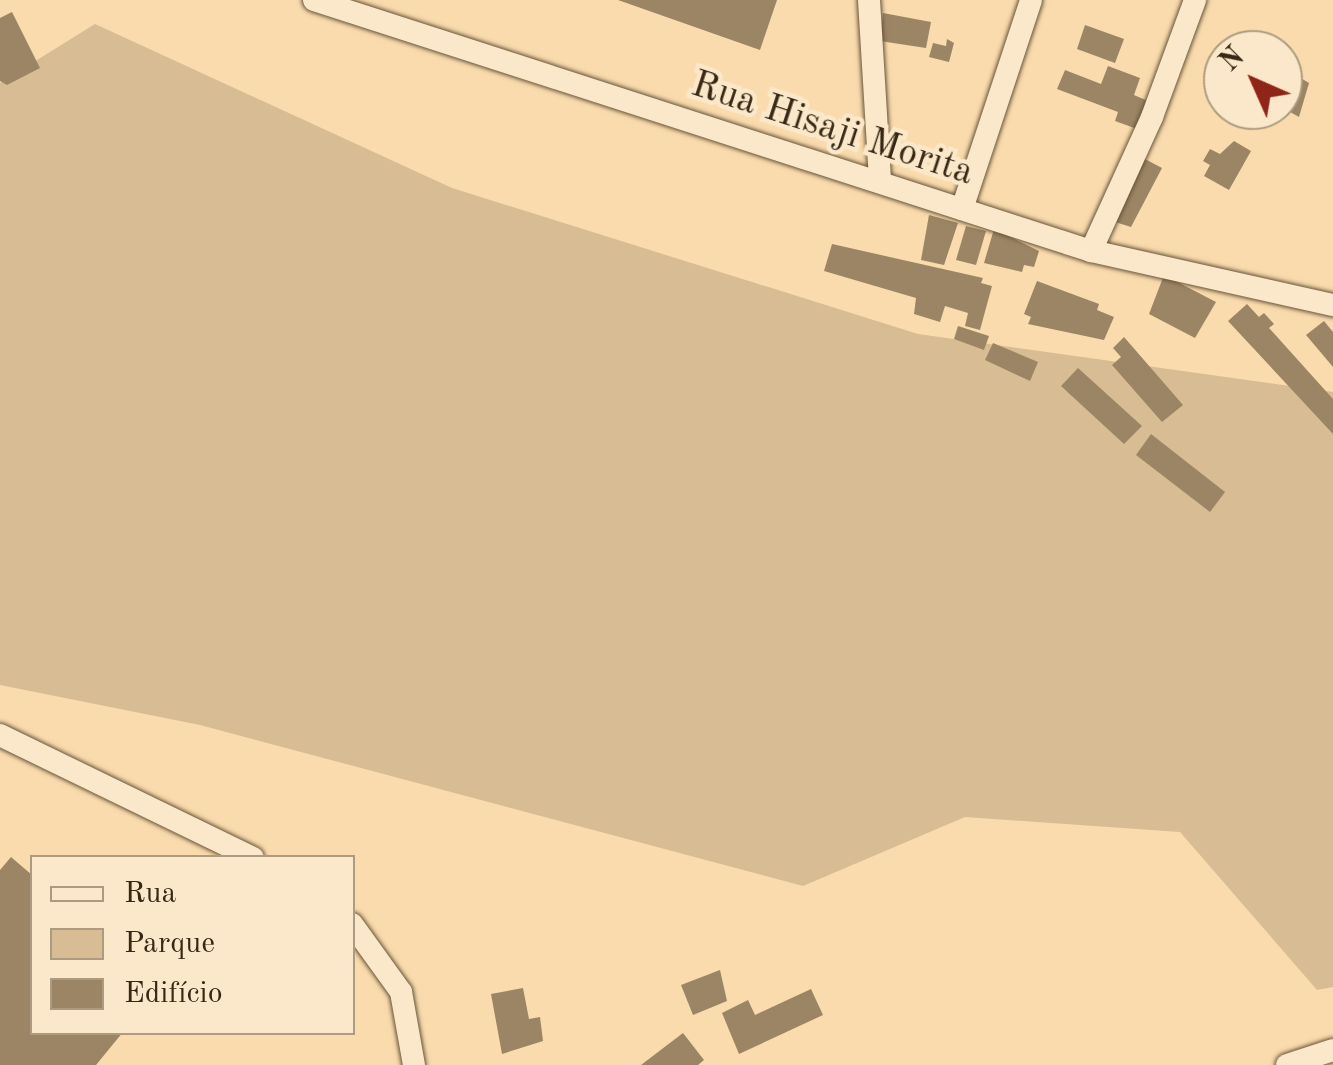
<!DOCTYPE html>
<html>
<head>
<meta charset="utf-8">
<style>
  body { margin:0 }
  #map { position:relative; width:1333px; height:1065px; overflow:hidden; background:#f9dbad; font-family:"Old Standard TT",serif }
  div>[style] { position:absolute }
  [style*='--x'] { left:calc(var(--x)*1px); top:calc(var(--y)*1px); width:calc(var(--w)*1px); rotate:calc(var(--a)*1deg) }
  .green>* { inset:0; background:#d8bc93 }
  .building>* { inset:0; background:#9c8564 }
  .roads { filter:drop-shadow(0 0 2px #68543a) drop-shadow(0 0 2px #68543a) }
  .street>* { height:22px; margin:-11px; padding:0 11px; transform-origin:11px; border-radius:11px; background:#fbe8ca }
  span { translate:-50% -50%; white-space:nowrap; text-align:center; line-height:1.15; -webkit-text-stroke:9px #fbe8ca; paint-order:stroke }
  .street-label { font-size:38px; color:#372714 }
  .legend { position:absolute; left:30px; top:855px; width:325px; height:180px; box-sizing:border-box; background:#fbe8ca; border:2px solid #ad9b81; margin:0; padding:12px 18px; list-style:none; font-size:30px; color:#372714 }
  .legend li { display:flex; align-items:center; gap:20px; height:50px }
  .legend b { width:50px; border:2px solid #ad9b81 }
  .north { position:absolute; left:1203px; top:30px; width:100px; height:100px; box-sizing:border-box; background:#fbe8ca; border:2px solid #ad9b81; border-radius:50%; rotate:315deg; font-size:28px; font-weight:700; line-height:40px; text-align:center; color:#372714 }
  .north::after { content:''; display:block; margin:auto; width:35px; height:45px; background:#8f2418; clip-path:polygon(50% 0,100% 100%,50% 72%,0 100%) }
</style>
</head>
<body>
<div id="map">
  <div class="green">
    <div style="clip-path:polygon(95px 24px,452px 188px,918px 334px,1333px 392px,1333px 987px,1317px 990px,1180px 832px,965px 817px,803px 886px,200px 725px,0 685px,0 83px)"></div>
  </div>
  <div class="building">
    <div style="clip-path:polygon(618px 0,777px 0,760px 50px)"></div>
    <div style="clip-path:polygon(12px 12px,40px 68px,7px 85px,0 81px,0 18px)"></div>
    <div style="clip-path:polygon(883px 13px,931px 22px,926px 48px,880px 41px)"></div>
    <div style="clip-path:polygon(1085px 25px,1124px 39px,1115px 63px,1077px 49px)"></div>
    <div style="clip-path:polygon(947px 39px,954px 43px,949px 62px,929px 57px,933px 43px,946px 46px)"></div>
    <div style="clip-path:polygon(1108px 66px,1140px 78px,1134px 95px,1148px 101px,1137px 129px,1115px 121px,1118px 112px,1057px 89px,1065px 70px,1101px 84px)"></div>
    <div style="clip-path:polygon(1294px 74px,1309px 83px,1299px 117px,1283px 108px)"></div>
    <div style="clip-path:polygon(1234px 141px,1251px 151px,1229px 190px,1204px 176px,1210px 165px,1203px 161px,1210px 149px,1220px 154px)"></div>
    <div style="clip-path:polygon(1143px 158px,1162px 168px,1131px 227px,1112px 221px)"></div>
    <div style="clip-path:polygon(929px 215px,958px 223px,944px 265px,921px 260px)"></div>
    <div style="clip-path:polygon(966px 226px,986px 231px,976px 265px,956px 260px)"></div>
    <div style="clip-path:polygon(994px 229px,1039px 251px,1034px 267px,1024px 265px,1022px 272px,984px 263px)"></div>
    <div style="clip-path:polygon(832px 244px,983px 278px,981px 283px,992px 286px,980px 330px,965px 326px,968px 313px,945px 306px,940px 322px,914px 314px,916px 298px,824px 271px)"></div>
    <div style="clip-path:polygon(1164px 275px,1216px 302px,1195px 338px,1149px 314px)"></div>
    <div style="clip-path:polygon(1037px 281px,1099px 304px,1097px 310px,1114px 317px,1104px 340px,1028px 324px,1031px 317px,1024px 314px)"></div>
    <div style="clip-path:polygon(1247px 304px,1259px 317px,1264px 313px,1274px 324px,1269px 328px,1333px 399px,1333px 434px,1228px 321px)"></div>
    <div style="clip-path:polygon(1324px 321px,1333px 332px,1333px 367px,1306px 335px)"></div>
    <div style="clip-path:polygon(958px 326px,989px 336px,984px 350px,954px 339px)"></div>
    <div style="clip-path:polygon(1124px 337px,1183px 405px,1162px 422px,1112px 365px,1121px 357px,1113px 348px)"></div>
    <div style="clip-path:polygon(993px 343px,1038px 362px,1030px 381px,985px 360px)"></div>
    <div style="clip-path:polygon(1078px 368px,1142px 426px,1124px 444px,1061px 386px)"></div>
    <div style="clip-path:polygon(1151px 434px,1225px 492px,1210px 512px,1136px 455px)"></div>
    <div style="clip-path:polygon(11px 857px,32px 875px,32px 1032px,123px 1032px,96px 1065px,0 1065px,0 870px)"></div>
    <div style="clip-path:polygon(720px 970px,727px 1001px,693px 1015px,681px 985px)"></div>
    <div style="clip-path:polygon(523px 988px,529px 1019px,540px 1017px,543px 1041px,502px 1054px,491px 994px)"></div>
    <div style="clip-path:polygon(811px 989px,823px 1015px,739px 1054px,722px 1013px,748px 1000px,755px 1015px)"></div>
    <div style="clip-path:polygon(683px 1033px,704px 1060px,698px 1065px,641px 1065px)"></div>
  </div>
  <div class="roads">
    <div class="street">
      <div style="--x:314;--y:0;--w:817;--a:17.9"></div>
      <div style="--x:1091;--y:251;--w:248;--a:12.6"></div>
      <div style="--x:869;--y:0;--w:182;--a:86.5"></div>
      <div style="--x:962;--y:209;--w:220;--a:-71.7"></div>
      <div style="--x:1091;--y:251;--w:147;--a:-65.5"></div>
      <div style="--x:1152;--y:117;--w:125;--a:-69.8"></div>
      <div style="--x:0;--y:735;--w:281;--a:25.9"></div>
      <div style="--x:352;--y:924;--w:84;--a:54.2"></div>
      <div style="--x:401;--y:992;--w:74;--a:79.9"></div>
      <div style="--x:1287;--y:1065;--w:48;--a:-18.1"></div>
    </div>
  </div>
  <div class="street-label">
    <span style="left:832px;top:130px;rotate:18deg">Rua Hisaji Morita</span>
  </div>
  <ul class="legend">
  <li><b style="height:12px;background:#fbe8ca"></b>Rua</li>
  <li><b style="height:28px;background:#d8bc93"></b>Parque</li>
  <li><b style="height:28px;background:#9c8564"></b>Edifício</li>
  </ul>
  <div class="north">N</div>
</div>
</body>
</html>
